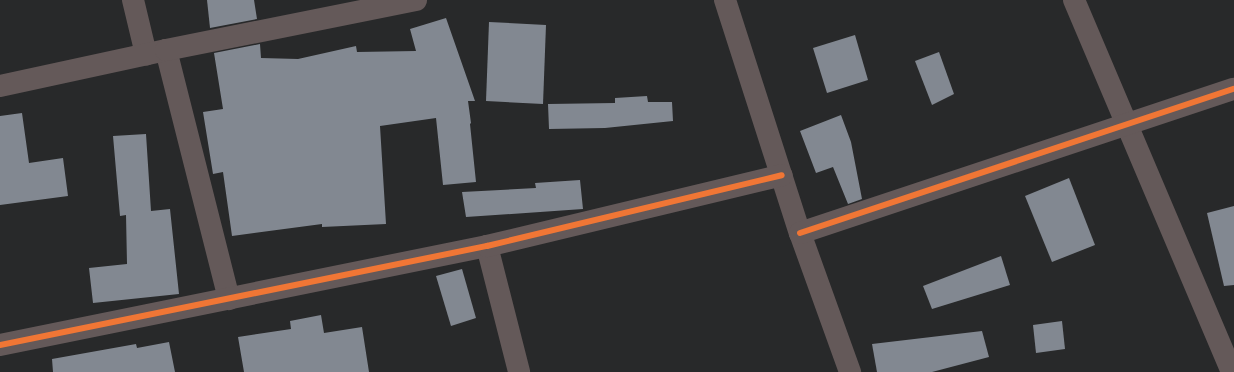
<!DOCTYPE html>
<html>
<head>
<meta charset="utf-8">
<style>
  body { margin:0 }
  #map { position:relative; width:1234px; height:372px; overflow:hidden; background:#28292a; font-family:Poppins,sans-serif }
  div>[style] { position:absolute }
  [style*='--x'] { left:calc(var(--x)*1px); top:calc(var(--y)*1px); width:calc(var(--w)*1px); rotate:calc(var(--a)*1deg) }
  .building>* { inset:0; background:#828891 }
  .minor>* { height:22px; margin:-11px; padding:0 11px; transform-origin:11px; border-radius:11px; background:#645959 }
  .cycleway>* { height:6px; margin:-3px; padding:0 3px; transform-origin:3px; border-radius:3px; background:#f07635 }
  span { translate:-50% -50%; white-space:nowrap; text-align:center; line-height:1.15; -webkit-text-stroke:4px #1e1f22; paint-order:stroke }
</style>
</head>
<body>
<div id="map">
  <div class="building">
    <div style="clip-path:polygon(207px 0,254px 0,257px 19px,210px 28px)"></div>
    <div style="clip-path:polygon(446px 18px,475px 101px,468px 101px,471px 123px,470px 124px,476px 182px,443px 185px,436px 118px,380px 126px,386px 224px,322px 227px,322px 224px,232px 236px,223px 172px,213px 174px,203px 112px,223px 109px,214px 53px,260px 44px,261px 58px,298px 59px,356px 46px,357px 52px,416px 51px,410px 29px)"></div>
    <div style="clip-path:polygon(489px 22px,546px 25px,543px 104px,486px 101px)"></div>
    <div style="clip-path:polygon(855px 35px,868px 80px,827px 93px,813px 48px)"></div>
    <div style="clip-path:polygon(939px 52px,954px 94px,932px 105px,915px 61px)"></div>
    <div style="clip-path:polygon(647px 96px,648px 102px,672px 102px,673px 121px,605px 128px,549px 129px,548px 104px,615px 103px,615px 98px)"></div>
    <div style="clip-path:polygon(22px 113px,29px 163px,63px 158px,68px 196px,0 205px,0 116px)"></div>
    <div style="clip-path:polygon(841px 115px,851px 142px,862px 199px,848px 204px,833px 167px,816px 173px,800px 131px)"></div>
    <div style="clip-path:polygon(146px 134px,151px 211px,170px 209px,179px 294px,93px 303px,89px 268px,127px 264px,126px 215px,120px 216px,113px 136px)"></div>
    <div style="clip-path:polygon(1069px 178px,1095px 245px,1052px 262px,1025px 196px)"></div>
    <div style="clip-path:polygon(580px 180px,583px 209px,466px 217px,462px 192px,536px 188px,535px 183px)"></div>
    <div style="clip-path:polygon(1234px 206px,1234px 285px,1224px 286px,1207px 213px)"></div>
    <div style="clip-path:polygon(1001px 256px,1010px 285px,932px 309px,923px 286px)"></div>
    <div style="clip-path:polygon(462px 269px,476px 318px,451px 326px,436px 276px)"></div>
    <div style="clip-path:polygon(321px 315px,324px 333px,362px 327px,369px 372px,244px 372px,238px 337px,291px 329px,290px 321px)"></div>
    <div style="clip-path:polygon(1062px 321px,1065px 349px,1036px 353px,1033px 325px)"></div>
    <div style="clip-path:polygon(982px 331px,989px 357px,932px 372px,877px 372px,872px 344px)"></div>
    <div style="clip-path:polygon(169px 342px,175px 372px,53px 372px,52px 359px,136px 344px,137px 348px)"></div>
  </div>
  <div class="minor">
    <div style="--x:133;--y:0;--w:56;--a:76.5"></div>
    <div style="--x:725;--y:0;--w:245;--a:72.2"></div>
    <div style="--x:800;--y:233;--w:148;--a:70.2"></div>
    <div style="--x:1074;--y:0;--w:404;--a:67"></div>
    <div style="--x:166;--y:50;--w:257;--a:75.8"></div>
    <div style="--x:0;--y:86;--w:170;--a:-12.2"></div>
    <div style="--x:166;--y:50;--w:255;--a:-11.3"></div>
    <div style="--x:800;--y:233;--w:457;--a:-18.4"></div>
    <div style="--x:487;--y:246;--w:130;--a:75.7"></div>
    <div style="--x:0;--y:345;--w:497;--a:-11.5"></div>
    <div style="--x:487;--y:246;--w:303;--a:-13.5"></div>
  </div>
  <div class="cycleway">
    <div style="--x:800;--y:233;--w:457;--a:-18.4"></div>
    <div style="--x:0;--y:345;--w:497;--a:-11.5"></div>
    <div style="--x:487;--y:246;--w:303;--a:-13.5"></div>
  </div>
</div>
</body>
</html>
